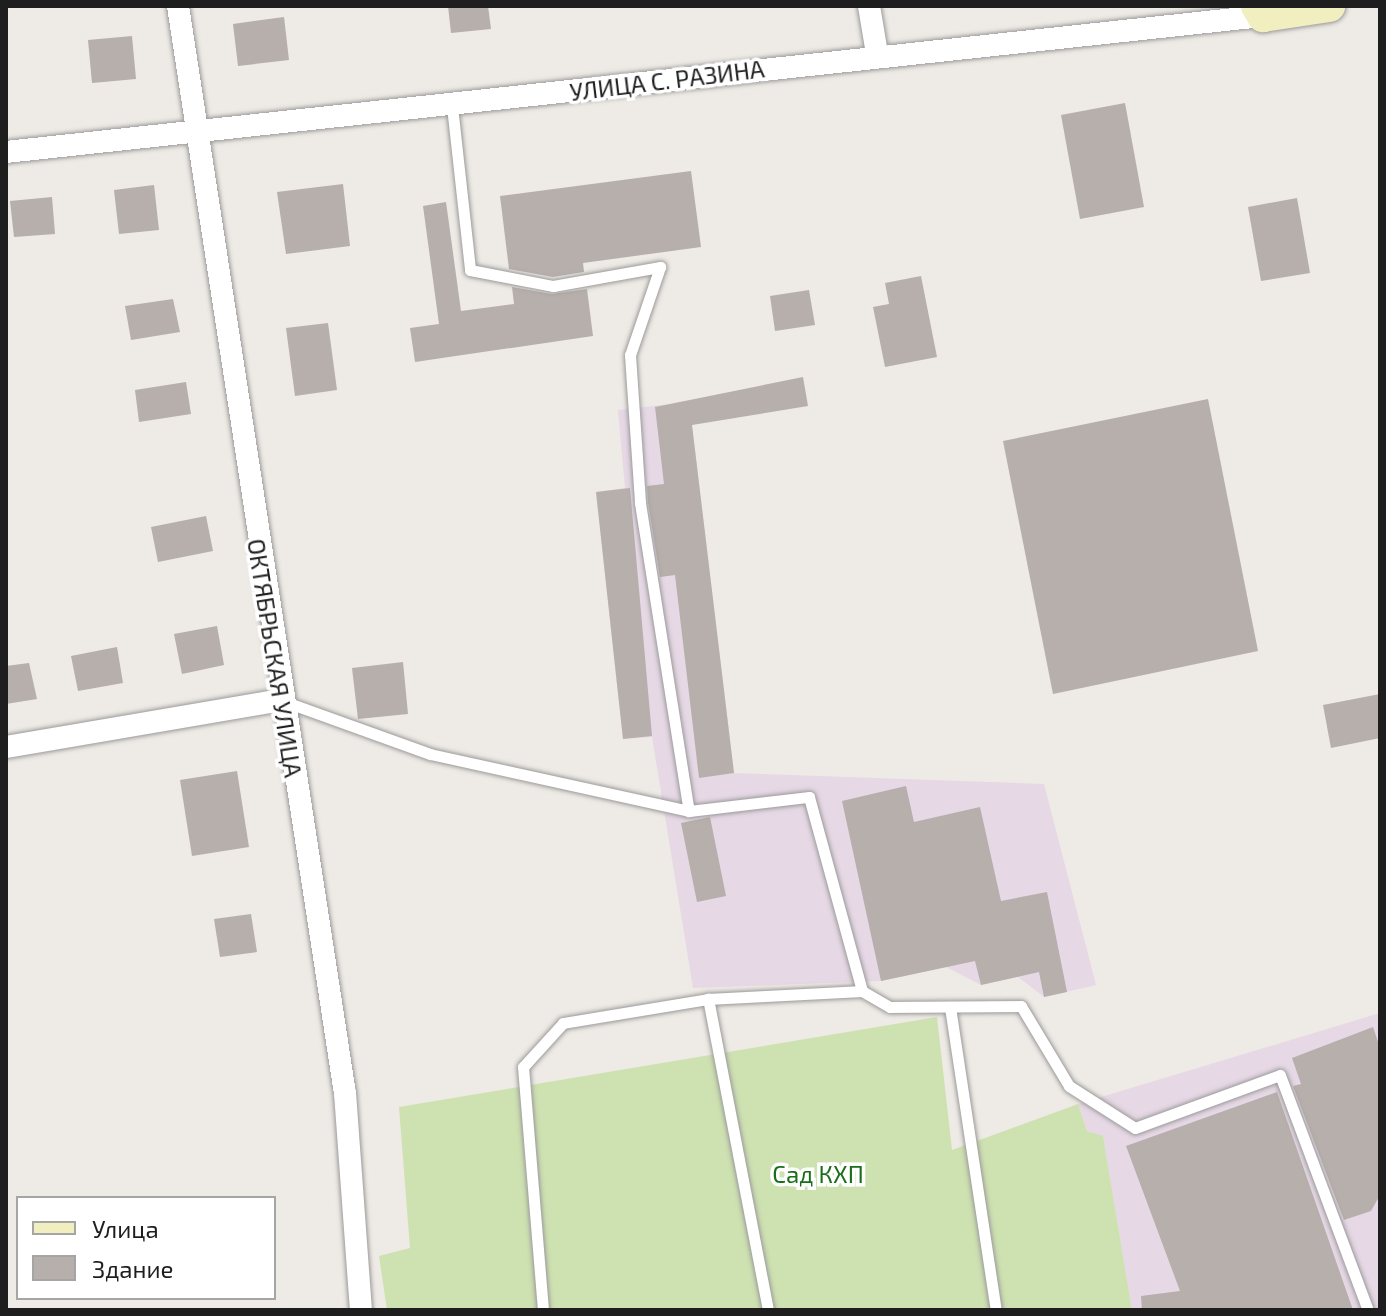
<!DOCTYPE html>
<html>
<head>
<meta charset="utf-8">
<style>
  body { margin:0 }
  #map { position:relative; width:1386px; height:1316px; overflow:hidden; background:#eeeae5; font-family:"Exo 2",sans-serif }
  div>[style] { position:absolute }
  [style*='--x'] { left:calc(var(--x)*1px); top:calc(var(--y)*1px); width:calc(var(--w)*1px); rotate:calc(var(--a)*1deg) }
  .industrial>* { inset:0; background:#e6d8e5 }
  .grass>* { inset:0; background:#cee1b1 }
  .building>* { inset:0; background:#b6afab }
  .roads { filter:drop-shadow(0 0 2px #9b9b9b) drop-shadow(0 0 2px #9b9b9b) }
  .lane>* { height:11px; margin:-5.5px; padding:0 5.5px; transform-origin:5.5px; border-radius:5.5px; background:#fff }
  .street>* { height:22px; margin:-11px; padding:0 11px; transform-origin:11px; border-radius:11px; background:#fff }
  .secondary>* { height:32px; margin:-16px; padding:0 16px; transform-origin:16px; border-radius:16px; background:#f1efc0 }
  span { translate:-50% -50%; white-space:nowrap; text-align:center; line-height:1.15; -webkit-text-stroke:7px #fff; paint-order:stroke }
  .street-label { font-size:24px; color:#1e1e1e }
  .park-label { font-size:24px; color:#1b6e19 }
  .frame { position:absolute; inset:0; border:8px solid #1e1e1e; pointer-events:none }
  .legend { position:absolute; left:16px; top:1196px; width:260px; height:104px; box-sizing:border-box; background:#fff; border:2px solid #a5a5a5; margin:0; padding:10px 14px; list-style:none; font-size:24px; color:#1e1e1e }
  .legend li { display:flex; align-items:center; gap:16px; height:40px }
  .legend b { width:40px; border:2px solid #a5a5a5 }
</style>
</head>
<body>
<div id="map">
  <div class="industrial">
    <div style="clip-path:polygon(689px 402px,734px 773px,1044px 784px,1096px 985px,1044px 997px,1018px 977px,981px 985px,946px 967px,881px 981px,693px 988px,652px 737px,623px 739px,596px 492px,625px 488px,618px 410px)"></div>
    <div style="clip-path:polygon(1380px 1013px,1380px 1310px,1132px 1310px,1103px 1137px,1087px 1131px,1078px 1104px)"></div>
  </div>
  <div class="grass">
    <div style="clip-path:polygon(937px 1017px,952px 1150px,1078px 1104px,1087px 1131px,1103px 1136px,1132px 1310px,387px 1310px,379px 1256px,410px 1248px,399px 1107px)"></div>
  </div>
  <div class="building">
    <div style="clip-path:polygon(448px 6px,488px 6px,491px 29px,451px 33px)"></div>
    <div style="clip-path:polygon(284px 17px,289px 60px,238px 66px,233px 24px)"></div>
    <div style="clip-path:polygon(132px 36px,136px 79px,92px 83px,88px 40px)"></div>
    <div style="clip-path:polygon(1125px 103px,1144px 207px,1080px 219px,1061px 115px)"></div>
    <div style="clip-path:polygon(691px 171px,701px 247px,583px 263px,584px 272px,553px 277px,509px 269px,500px 196px)"></div>
    <div style="clip-path:polygon(343px 184px,350px 246px,286px 254px,277px 192px)"></div>
    <div style="clip-path:polygon(154px 185px,159px 230px,119px 234px,114px 190px)"></div>
    <div style="clip-path:polygon(52px 197px,55px 234px,14px 237px,10px 201px)"></div>
    <div style="clip-path:polygon(1297px 198px,1310px 273px,1261px 281px,1248px 207px)"></div>
    <div style="clip-path:polygon(446px 202px,461px 311px,514px 304px,512px 287px,552px 294px,587px 289px,593px 336px,415px 362px,410px 328px,439px 324px,423px 206px)"></div>
    <div style="clip-path:polygon(921px 276px,937px 357px,885px 367px,873px 307px,889px 304px,885px 283px)"></div>
    <div style="clip-path:polygon(809px 290px,815px 325px,775px 331px,770px 296px)"></div>
    <div style="clip-path:polygon(173px 299px,180px 332px,131px 340px,125px 306px)"></div>
    <div style="clip-path:polygon(328px 323px,337px 390px,295px 396px,286px 328px)"></div>
    <div style="clip-path:polygon(803px 377px,808px 406px,692px 425px,734px 773px,699px 778px,675px 575px,660px 577px,648px 502px,647px 486px,664px 484px,655px 407px)"></div>
    <div style="clip-path:polygon(186px 382px,191px 414px,139px 422px,135px 390px)"></div>
    <div style="clip-path:polygon(1208px 399px,1258px 651px,1053px 694px,1003px 441px)"></div>
    <div style="clip-path:polygon(630px 488px,652px 736px,623px 739px,596px 492px)"></div>
    <div style="clip-path:polygon(206px 516px,213px 551px,158px 562px,151px 527px)"></div>
    <div style="clip-path:polygon(217px 626px,224px 665px,182px 674px,174px 634px)"></div>
    <div style="clip-path:polygon(117px 647px,123px 683px,78px 691px,71px 656px)"></div>
    <div style="clip-path:polygon(403px 662px,408px 714px,358px 719px,352px 668px)"></div>
    <div style="clip-path:polygon(29px 663px,37px 699px,6px 704px,6px 666px)"></div>
    <div style="clip-path:polygon(1380px 694px,1380px 738px,1331px 748px,1323px 705px)"></div>
    <div style="clip-path:polygon(237px 771px,249px 847px,192px 856px,180px 780px)"></div>
    <div style="clip-path:polygon(906px 786px,914px 822px,980px 807px,1001px 901px,1047px 892px,1067px 992px,1044px 997px,1039px 972px,981px 985px,975px 961px,881px 981px,842px 801px)"></div>
    <div style="clip-path:polygon(710px 817px,726px 896px,697px 902px,681px 823px)"></div>
    <div style="clip-path:polygon(251px 914px,257px 952px,220px 957px,214px 919px)"></div>
    <div style="clip-path:polygon(1373px 1027px,1380px 1048px,1380px 1195px,1371px 1211px,1344px 1220px,1293px 1086px,1301px 1084px,1292px 1058px)"></div>
    <div style="clip-path:polygon(1277px 1092px,1353px 1310px,1142px 1310px,1141px 1296px,1180px 1291px,1126px 1146px)"></div>
  </div>
  <div class="roads">
    <div class="lane">
      <div style="--x:452;--y:106;--w:165;--a:83.7"></div>
      <div style="--x:470;--y:270;--w:85;--a:10.9"></div>
      <div style="--x:553;--y:286;--w:109;--a:-10.1"></div>
      <div style="--x:660;--y:267;--w:93;--a:108.8"></div>
      <div style="--x:630;--y:355;--w:148;--a:86.1"></div>
      <div style="--x:640;--y:503;--w:312;--a:81"></div>
      <div style="--x:283;--y:701;--w:156;--a:19.8"></div>
      <div style="--x:430;--y:754;--w:265;--a:12.4"></div>
      <div style="--x:689;--y:811;--w:121;--a:-6.7"></div>
      <div style="--x:809;--y:797;--w:201;--a:74.7"></div>
      <div style="--x:862;--y:991;--w:32;--a:30"></div>
      <div style="--x:890;--y:1007;--w:131;--a:-0.4"></div>
      <div style="--x:1021;--y:1006;--w:93;--a:59"></div>
      <div style="--x:1069;--y:1086;--w:78;--a:32.5"></div>
      <div style="--x:1135;--y:1128;--w:154;--a:-20.1"></div>
      <div style="--x:1280;--y:1075;--w:251;--a:69.5"></div>
      <div style="--x:950;--y:1007;--w:306;--a:81.4"></div>
      <div style="--x:543;--y:1310;--w:244;--a:-94.7"></div>
      <div style="--x:523;--y:1067;--w:59;--a:-47.7"></div>
      <div style="--x:563;--y:1023;--w:147;--a:-9.4"></div>
      <div style="--x:768;--y:1310;--w:317;--a:-100.9"></div>
      <div style="--x:708;--y:999;--w:154;--a:-3"></div>
    </div>
    <div class="street">
      <div style="--x:178;--y:6;--w:1100;--a:81.27"></div>
      <div style="--x:345;--y:1093;--w:218;--a:85.8"></div>
      <div style="--x:869;--y:6;--w:49;--a:80.5"></div>
      <div style="--x:6;--y:152;--w:1264;--a:-6.18"></div>
      <div style="--x:6;--y:747;--w:278;--a:-9.7"></div>
    </div>
    <div class="secondary">
      <div style="--x:1257;--y:6;--w:12;--a:59"></div>
      <div style="--x:1263;--y:16;--w:67;--a:-8.6"></div>
    </div>
  </div>
  <div class="street-label">
    <span style="left:667px;top:80px;rotate:-7deg">УЛИЦА С. РАЗИНА</span>
    <span style="left:275px;top:658px;rotate:81deg">ОКТЯБРЬСКАЯ УЛИЦА</span>
  </div>
  <div class="park-label">
    <span style="left:818px;top:1174px">Сад КХП</span>
  </div>
  <div class="frame"></div>
  <ul class="legend">
  <li><b style="height:10px;background:#f1efc0"></b>Улица</li>
  <li><b style="height:22px;background:#b6afab"></b>Здание</li>
  </ul>
</div>
</body>
</html>
